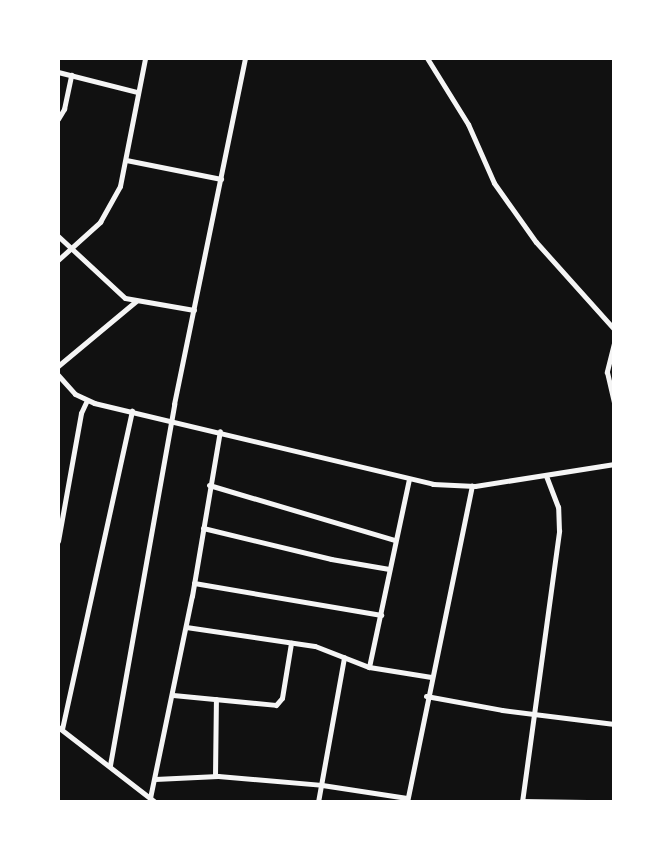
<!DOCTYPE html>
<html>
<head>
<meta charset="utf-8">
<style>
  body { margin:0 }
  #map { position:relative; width:672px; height:860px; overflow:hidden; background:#111; font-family:"Work Sans",sans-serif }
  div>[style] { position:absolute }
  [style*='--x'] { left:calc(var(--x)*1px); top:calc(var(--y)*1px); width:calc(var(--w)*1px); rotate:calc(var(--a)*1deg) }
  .minor>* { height:5px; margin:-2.5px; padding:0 2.5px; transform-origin:2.5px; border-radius:2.5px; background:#f5f5f5 }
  span { translate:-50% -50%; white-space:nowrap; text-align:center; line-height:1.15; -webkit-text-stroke:6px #fff; paint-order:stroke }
  .frame { position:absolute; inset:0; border:60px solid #fff; pointer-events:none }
</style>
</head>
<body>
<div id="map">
  <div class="minor">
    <div style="--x:427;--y:58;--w:78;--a:58.2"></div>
    <div style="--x:468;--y:124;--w:64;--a:66.2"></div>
    <div style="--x:494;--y:183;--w:72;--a:54.6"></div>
    <div style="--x:536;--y:242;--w:117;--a:48.1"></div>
    <div style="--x:58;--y:72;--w:81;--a:14.2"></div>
    <div style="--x:58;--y:119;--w:12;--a:-59"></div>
    <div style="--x:64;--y:109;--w:35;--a:-78"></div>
    <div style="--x:126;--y:160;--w:97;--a:11.3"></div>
    <div style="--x:58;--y:236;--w:91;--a:42.8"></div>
    <div style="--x:125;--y:298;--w:70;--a:9.9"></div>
    <div style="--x:58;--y:260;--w:57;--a:-42.1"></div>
    <div style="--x:100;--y:222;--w:41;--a:-60.9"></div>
    <div style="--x:120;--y:186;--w:130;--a:-78.9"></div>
    <div style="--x:614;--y:343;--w:30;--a:104"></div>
    <div style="--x:607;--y:372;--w:32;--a:77"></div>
    <div style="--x:58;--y:366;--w:102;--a:-39.8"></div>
    <div style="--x:58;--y:375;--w:25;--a:48"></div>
    <div style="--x:75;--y:394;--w:21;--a:25"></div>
    <div style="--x:94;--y:403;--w:349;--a:13.4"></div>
    <div style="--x:433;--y:484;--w:42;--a:2.7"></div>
    <div style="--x:475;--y:486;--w:141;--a:-9"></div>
    <div style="--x:209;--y:485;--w:194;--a:16.5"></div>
    <div style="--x:203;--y:528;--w:132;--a:13.6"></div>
    <div style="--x:331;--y:559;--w:59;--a:9.8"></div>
    <div style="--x:58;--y:541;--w:130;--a:-79.8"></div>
    <div style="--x:81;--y:413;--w:14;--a:-65"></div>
    <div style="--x:194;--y:583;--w:190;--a:9.7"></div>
    <div style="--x:186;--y:627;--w:130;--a:8.4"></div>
    <div style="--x:315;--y:646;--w:58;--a:21.3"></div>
    <div style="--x:369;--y:667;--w:63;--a:9.2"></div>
    <div style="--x:369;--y:667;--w:192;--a:-78"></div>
    <div style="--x:173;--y:695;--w:103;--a:5.5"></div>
    <div style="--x:276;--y:705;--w:9;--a:-49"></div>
    <div style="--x:282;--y:698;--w:56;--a:-80.7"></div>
    <div style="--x:426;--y:696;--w:77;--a:10.4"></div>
    <div style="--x:502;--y:710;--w:113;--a:7.1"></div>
    <div style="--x:58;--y:727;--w:123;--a:37.7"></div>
    <div style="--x:62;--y:729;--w:326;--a:-77.6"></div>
    <div style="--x:110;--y:765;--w:367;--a:-79.9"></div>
    <div style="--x:174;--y:404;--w:353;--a:-78.4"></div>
    <div style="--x:215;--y:776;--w:77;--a:-89.3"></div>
    <div style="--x:155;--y:779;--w:63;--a:-2.7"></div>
    <div style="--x:218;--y:776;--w:104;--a:4.9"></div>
    <div style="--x:322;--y:785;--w:86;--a:8.7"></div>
    <div style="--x:150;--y:798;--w:206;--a:-78.3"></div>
    <div style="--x:192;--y:596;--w:167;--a:-80.4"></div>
    <div style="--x:522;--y:801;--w:65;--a:0.9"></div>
    <div style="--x:318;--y:802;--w:147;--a:-79.8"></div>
    <div style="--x:407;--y:802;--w:323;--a:-78.4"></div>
    <div style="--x:522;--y:802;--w:274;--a:-82.2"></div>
    <div style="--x:559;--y:531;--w:24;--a:-92"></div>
    <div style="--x:558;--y:507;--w:34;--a:-111"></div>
  </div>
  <div class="frame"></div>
</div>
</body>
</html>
